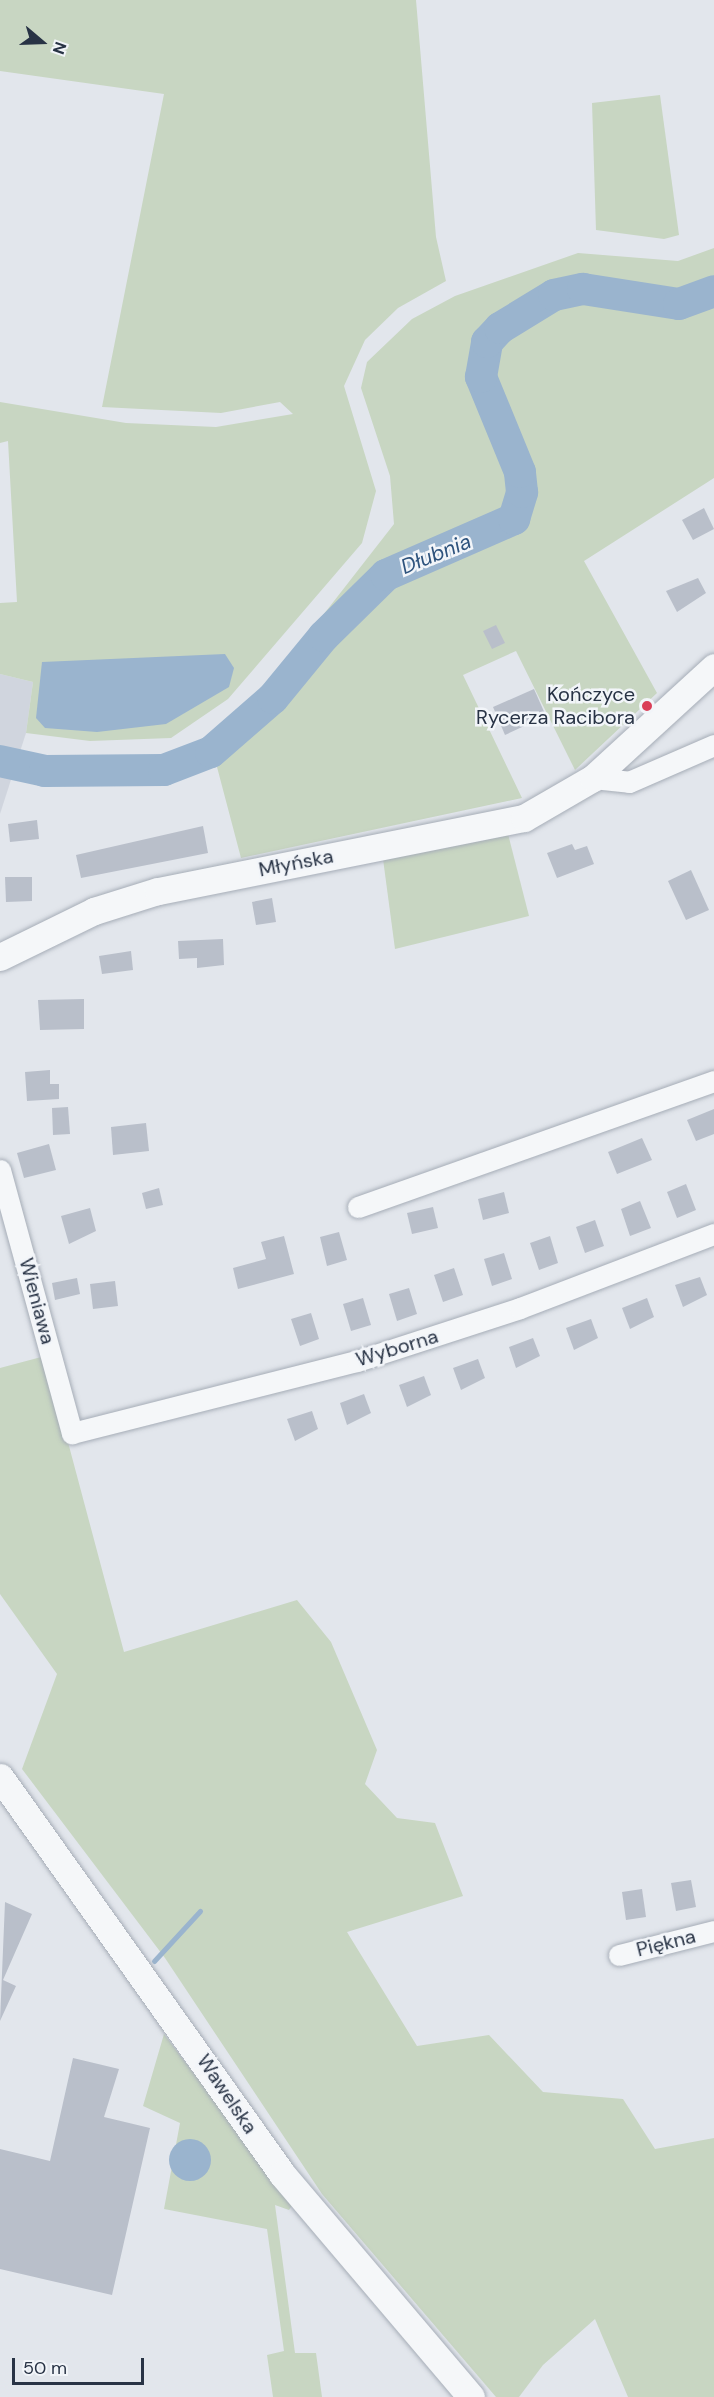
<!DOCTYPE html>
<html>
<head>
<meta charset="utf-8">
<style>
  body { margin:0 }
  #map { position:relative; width:714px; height:2397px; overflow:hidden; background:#e2e6ec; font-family:"DM Sans",sans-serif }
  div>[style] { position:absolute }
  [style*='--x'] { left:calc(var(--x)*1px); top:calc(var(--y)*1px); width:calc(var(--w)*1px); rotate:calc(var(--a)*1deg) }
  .built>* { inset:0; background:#d0d5de }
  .green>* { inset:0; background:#c8d6c2 }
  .water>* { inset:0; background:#9ab4ce }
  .round { border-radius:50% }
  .stream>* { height:5px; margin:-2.5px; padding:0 2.5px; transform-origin:2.5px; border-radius:2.5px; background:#9ab4ce }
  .river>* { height:32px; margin:-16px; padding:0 16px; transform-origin:16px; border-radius:16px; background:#9ab4ce }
  .building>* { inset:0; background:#b9bfca }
  .roads { filter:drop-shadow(0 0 2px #a6adb7) drop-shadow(0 0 2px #a6adb7) }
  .minor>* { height:21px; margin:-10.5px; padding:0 10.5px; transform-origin:10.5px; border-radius:10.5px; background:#f5f7f9 }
  .tertiary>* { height:27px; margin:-13.5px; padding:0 13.5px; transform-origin:13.5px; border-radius:13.5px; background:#f5f7f9 }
  .dots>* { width:16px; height:16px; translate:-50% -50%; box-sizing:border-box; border:3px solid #f2f5f9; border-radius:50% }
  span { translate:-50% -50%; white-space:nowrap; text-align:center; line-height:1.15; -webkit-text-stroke:5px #f2f5f9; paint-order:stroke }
  .poi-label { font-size:20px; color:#283345 }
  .right { translate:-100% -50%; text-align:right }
  .street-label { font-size:20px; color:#283345 }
  .water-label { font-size:21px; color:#2e537d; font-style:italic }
  .north { position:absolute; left:12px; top:12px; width:60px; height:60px; -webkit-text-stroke:4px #f2f5f9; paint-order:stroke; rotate:109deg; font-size:16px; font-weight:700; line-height:24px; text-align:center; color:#283345 }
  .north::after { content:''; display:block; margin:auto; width:21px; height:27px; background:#283345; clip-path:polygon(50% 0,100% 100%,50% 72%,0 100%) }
  .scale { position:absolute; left:12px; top:2358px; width:132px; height:27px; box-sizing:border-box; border:3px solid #283345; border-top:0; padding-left:8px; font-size:18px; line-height:21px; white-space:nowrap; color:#283345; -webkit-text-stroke:4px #f2f5f9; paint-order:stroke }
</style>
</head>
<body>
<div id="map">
  <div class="built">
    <div style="clip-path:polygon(0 674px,33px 682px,26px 733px,0 814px)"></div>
  </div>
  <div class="green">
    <div style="clip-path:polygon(0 0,416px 0,436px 237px,446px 281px,398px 308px,365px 340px,344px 386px,376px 491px,362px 543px,228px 699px,171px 738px,90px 741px,26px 733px,33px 682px,0 674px,0 603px,17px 602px,8px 441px,0 443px,0 402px,126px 423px,216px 427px,293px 414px,280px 402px,221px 413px,102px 407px,164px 94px,0 71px)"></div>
    <div style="clip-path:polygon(660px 95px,679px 235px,664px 239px,596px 230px,592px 103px)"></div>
    <div style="clip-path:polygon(714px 248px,714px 478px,584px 561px,657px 693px,575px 770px,516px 651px,463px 675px,522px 798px,241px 858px,217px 767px,288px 703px,267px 687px,394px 524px,390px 476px,361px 388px,367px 362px,412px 319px,455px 296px,578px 253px,678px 261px)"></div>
    <div style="clip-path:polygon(507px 830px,529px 916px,395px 949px,383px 859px)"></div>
    <div style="clip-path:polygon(45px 1356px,124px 1652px,297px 1600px,331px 1642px,377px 1750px,365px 1784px,397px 1818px,435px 1823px,463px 1896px,347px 1932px,417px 2046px,489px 2035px,543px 2092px,623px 2099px,655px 2149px,714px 2138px,714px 2397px,628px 2397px,595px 2319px,543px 2365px,519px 2397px,496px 2397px,322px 2194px,165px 1958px,22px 1769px,57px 1674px,0 1594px,0 1368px)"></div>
    <div style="clip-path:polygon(164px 2034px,293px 2204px,289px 2210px,275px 2205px,295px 2353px,316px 2353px,322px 2397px,273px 2397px,267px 2355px,284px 2351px,267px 2229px,164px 2209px,180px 2123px,143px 2106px)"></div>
  </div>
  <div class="water">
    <div style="clip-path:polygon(225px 654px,234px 668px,229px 687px,166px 724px,97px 732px,45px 728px,36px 718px,42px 662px)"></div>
    <div class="round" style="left:169px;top:2139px;width:42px;height:42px"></div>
  </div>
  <div class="stream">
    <div style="--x:154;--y:1961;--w:68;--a:-47.4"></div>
  </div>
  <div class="river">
    <div style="--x:0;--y:761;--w:46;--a:12.5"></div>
    <div style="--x:45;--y:771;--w:119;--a:-0.5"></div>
    <div style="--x:164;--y:770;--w:50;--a:-21"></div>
    <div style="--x:211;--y:752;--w:82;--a:-41.1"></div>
    <div style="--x:273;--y:698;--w:80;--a:-50.6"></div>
    <div style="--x:324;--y:636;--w:87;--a:-44.5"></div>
    <div style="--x:386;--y:575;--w:140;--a:-23.6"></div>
    <div style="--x:514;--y:519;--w:28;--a:-73"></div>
    <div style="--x:522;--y:492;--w:20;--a:-96"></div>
    <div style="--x:520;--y:472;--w:103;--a:-112.3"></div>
    <div style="--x:481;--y:377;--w:36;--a:-80"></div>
    <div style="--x:487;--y:342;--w:19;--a:-47"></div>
    <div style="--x:500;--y:328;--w:63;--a:-31.4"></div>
    <div style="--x:554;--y:295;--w:30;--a:-12"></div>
    <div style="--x:583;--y:289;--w:97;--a:8.9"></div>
    <div style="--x:679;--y:304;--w:37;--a:-20"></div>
  </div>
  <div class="building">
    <div style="clip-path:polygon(704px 508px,714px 529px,693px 540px,682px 520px)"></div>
    <div style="clip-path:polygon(698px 578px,706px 593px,677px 612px,666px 591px)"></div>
    <div style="clip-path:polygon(496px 625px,505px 643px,492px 649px,483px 631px)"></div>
    <div style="clip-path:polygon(534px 689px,546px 716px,505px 735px,493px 707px)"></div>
    <div style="clip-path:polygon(37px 820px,39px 839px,10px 842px,8px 824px)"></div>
    <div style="clip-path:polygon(203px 826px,208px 853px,81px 878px,76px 855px)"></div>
    <div style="clip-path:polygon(572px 844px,575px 850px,587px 846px,594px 864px,557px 878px,547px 853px)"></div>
    <div style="clip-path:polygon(691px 870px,709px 910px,686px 920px,668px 881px)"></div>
    <div style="clip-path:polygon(5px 877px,32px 877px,32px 901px,6px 902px)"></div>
    <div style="clip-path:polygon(272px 898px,276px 922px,256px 925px,252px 902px)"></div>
    <div style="clip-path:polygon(223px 939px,224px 965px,197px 968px,197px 958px,179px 959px,178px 941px)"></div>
    <div style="clip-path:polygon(131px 951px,133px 970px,102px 974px,99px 956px)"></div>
    <div style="clip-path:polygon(84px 999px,84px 1029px,40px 1030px,38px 1000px)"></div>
    <div style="clip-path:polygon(50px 1070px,50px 1084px,59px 1084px,59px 1099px,27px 1101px,25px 1072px)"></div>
    <div style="clip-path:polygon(68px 1107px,70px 1134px,53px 1135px,52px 1108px)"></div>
    <div style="clip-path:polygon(714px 1109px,714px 1134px,696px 1141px,687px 1120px)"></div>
    <div style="clip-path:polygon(146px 1123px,149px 1151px,113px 1155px,111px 1127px)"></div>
    <div style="clip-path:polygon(642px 1138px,652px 1160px,617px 1174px,608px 1152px)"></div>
    <div style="clip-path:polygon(49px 1144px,56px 1170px,24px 1178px,17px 1153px)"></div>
    <div style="clip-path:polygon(686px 1184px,696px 1210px,677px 1218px,667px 1192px)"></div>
    <div style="clip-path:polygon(159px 1188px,163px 1205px,146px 1209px,142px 1193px)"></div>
    <div style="clip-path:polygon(504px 1192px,509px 1213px,483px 1220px,478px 1199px)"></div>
    <div style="clip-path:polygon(640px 1201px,651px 1228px,630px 1236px,621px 1209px)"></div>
    <div style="clip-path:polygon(433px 1207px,438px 1228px,412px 1234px,407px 1213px)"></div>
    <div style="clip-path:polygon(90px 1208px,96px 1231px,69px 1244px,61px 1216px)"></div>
    <div style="clip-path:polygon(595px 1220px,604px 1246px,585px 1253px,576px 1227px)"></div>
    <div style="clip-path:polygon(339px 1232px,347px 1260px,327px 1266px,320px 1237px)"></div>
    <div style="clip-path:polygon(284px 1236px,294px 1274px,238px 1289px,233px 1268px,266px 1259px,261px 1242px)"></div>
    <div style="clip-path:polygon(550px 1236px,558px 1263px,539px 1270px,530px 1243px)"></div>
    <div style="clip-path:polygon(504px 1253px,512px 1279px,492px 1286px,484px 1259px)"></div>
    <div style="clip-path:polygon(454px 1268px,463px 1295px,443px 1302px,434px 1275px)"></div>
    <div style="clip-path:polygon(700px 1277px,707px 1295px,683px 1307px,675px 1285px)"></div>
    <div style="clip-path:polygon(77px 1278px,80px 1294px,55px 1300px,52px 1283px)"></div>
    <div style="clip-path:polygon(115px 1281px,118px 1306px,93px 1309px,90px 1284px)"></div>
    <div style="clip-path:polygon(409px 1288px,417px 1314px,397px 1321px,389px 1294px)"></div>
    <div style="clip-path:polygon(363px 1298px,371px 1325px,351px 1331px,343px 1304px)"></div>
    <div style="clip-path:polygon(647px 1298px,654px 1317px,630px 1329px,622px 1308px)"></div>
    <div style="clip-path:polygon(311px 1313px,319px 1339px,300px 1346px,291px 1319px)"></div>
    <div style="clip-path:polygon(591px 1319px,598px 1338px,574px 1350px,566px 1328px)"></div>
    <div style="clip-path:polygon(533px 1338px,540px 1356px,516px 1368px,509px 1347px)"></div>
    <div style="clip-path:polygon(478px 1359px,485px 1378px,461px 1390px,453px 1368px)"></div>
    <div style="clip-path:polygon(424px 1376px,431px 1395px,407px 1407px,399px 1385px)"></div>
    <div style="clip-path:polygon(364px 1394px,371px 1413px,347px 1425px,340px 1403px)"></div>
    <div style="clip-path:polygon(312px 1411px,318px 1429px,295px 1441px,287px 1419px)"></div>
    <div style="clip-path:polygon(691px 1880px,696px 1907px,676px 1911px,671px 1883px)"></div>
    <div style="clip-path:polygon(642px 1889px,646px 1917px,626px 1920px,622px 1892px)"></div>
    <div style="clip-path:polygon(5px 1902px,32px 1914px,3px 1980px,16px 1986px,0 2021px)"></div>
    <div style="clip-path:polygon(73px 2058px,119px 2069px,104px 2117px,150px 2128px,112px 2295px,0 2269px,0 2149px,50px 2161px)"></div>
  </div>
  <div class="roads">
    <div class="minor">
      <div style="--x:593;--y:778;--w:36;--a:6"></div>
      <div style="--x:629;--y:782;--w:93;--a:-23.5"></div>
      <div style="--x:0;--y:1170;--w:273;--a:74.7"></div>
      <div style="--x:72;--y:1433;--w:294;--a:-14.2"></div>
      <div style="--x:357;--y:1361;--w:171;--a:-18"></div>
      <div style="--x:520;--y:1308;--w:208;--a:-20.9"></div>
      <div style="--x:358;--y:1207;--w:378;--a:-19.5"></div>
      <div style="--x:619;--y:1955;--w:98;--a:-14.2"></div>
    </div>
    <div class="tertiary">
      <div style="--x:0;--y:957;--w:105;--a:-26.1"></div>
      <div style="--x:94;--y:911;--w:67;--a:-17.4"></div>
      <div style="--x:158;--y:891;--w:373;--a:-11.3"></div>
      <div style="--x:524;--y:818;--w:80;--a:-30.1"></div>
      <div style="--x:593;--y:778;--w:164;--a:-42.5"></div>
      <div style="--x:0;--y:1777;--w:487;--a:54.6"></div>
      <div style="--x:282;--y:2174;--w:292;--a:49.7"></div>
    </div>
  </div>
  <div class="dots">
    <div style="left:647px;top:706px;background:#da3e57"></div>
  </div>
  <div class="poi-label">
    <span class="right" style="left:635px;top:706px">Kończyce<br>Rycerza Racibora</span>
  </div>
  <div class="street-label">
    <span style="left:296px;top:863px;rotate:-11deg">Młyńska</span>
    <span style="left:37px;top:1301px;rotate:75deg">Wieniawa</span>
    <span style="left:397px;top:1348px;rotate:-17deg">Wyborna</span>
    <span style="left:666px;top:1943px;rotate:-14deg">Piękna</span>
    <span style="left:227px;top:2094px;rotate:56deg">Wawelska</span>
  </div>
  <div class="water-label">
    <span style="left:436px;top:554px;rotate:-22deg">Dłubnia</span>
  </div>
  <div class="north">N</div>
  <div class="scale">50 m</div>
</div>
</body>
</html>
